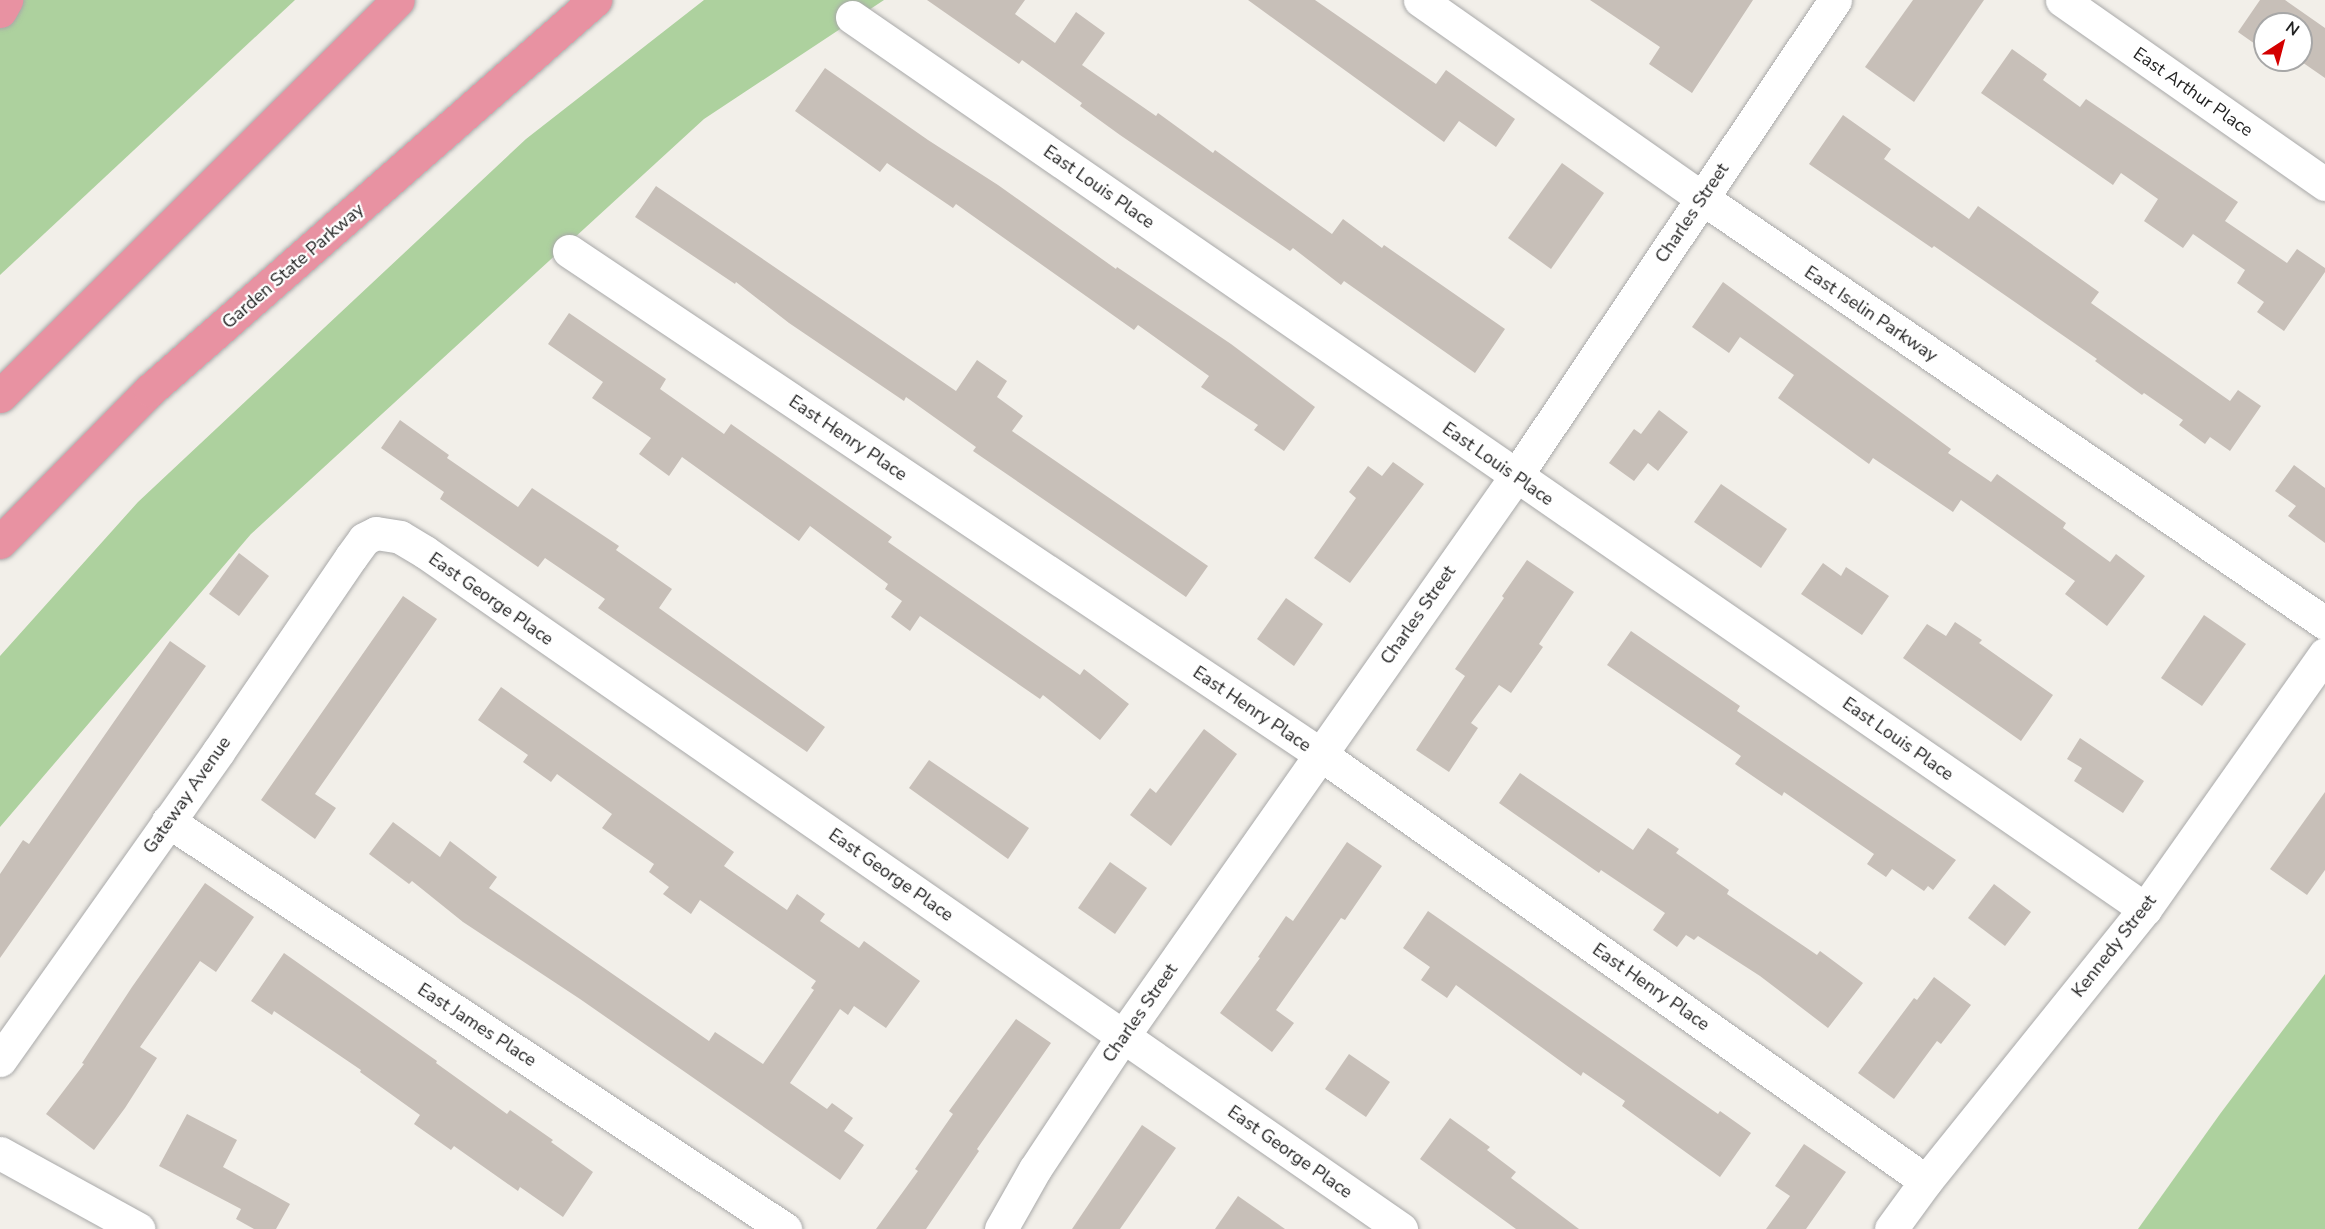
<!DOCTYPE html>
<html>
<head>
<meta charset="utf-8">
<style>
  body { margin:0 }
  #map { position:relative; width:2325px; height:1229px; overflow:hidden; background:#f2efe9; font-family:"Nunito Sans",sans-serif }
  div>[style] { position:absolute }
  [style*='--x'] { left:calc(var(--x)*1px); top:calc(var(--y)*1px); width:calc(var(--w)*1px); rotate:calc(var(--a)*1deg) }
  .forest>* { inset:0; background:#add19e }
  .building>* { inset:0; background:#c7bfb8 }
  .roads { filter:drop-shadow(0 0 2px #a9a9a9) drop-shadow(0 0 2px #a9a9a9) }
  .minor>* { height:33px; margin:-16.5px; padding:0 16.5px; transform-origin:16.5px; border-radius:16.5px; background:#fff }
  .motorway>* { height:33px; margin:-16.5px; padding:0 16.5px; transform-origin:16.5px; border-radius:16.5px; background:#e892a2 }
  span { translate:-50% -50%; white-space:nowrap; text-align:center; line-height:1.15; -webkit-text-stroke:4.5px #fff; paint-order:stroke }
  .street-label { font-size:18px; color:#222 }
  .north { position:absolute; left:2253px; top:12px; width:60px; height:60px; box-sizing:border-box; background:#fff; border:2px solid #a7a7a7; border-radius:50%; rotate:36deg; font-size:16px; font-weight:700; line-height:24px; text-align:center; color:#222 }
  .north::after { content:''; display:block; margin:auto; width:21px; height:27px; background:#d40000; clip-path:polygon(50% 0,100% 100%,50% 72%,0 100%) }
</style>
</head>
<body>
<div id="map">
  <div class="forest">
    <div style="clip-path:polygon(0 0,295px 0,0 275px)"></div>
    <div style="clip-path:polygon(704px 0,884px 0,704px 119px,251px 534px,0 827px,0 656px,138px 502px,526px 139px)"></div>
    <div style="clip-path:polygon(2325px 974px,2325px 1229px,2138px 1229px,2220px 1114px)"></div>
  </div>
  <div class="building">
    <div style="clip-path:polygon(927px 0,1025px 0,1015px 14px,1055px 43px,1076px 12px,1105px 33px,1082px 65px,1156px 116px,1158px 113px,1213px 153px,1215px 150px,1332px 234px,1343px 219px,1382px 248px,1384px 245px,1505px 329px,1475px 373px,1344px 281px,1341px 285px,1293px 248px,1290px 251px,1120px 135px,1080px 106px,1082px 103px,1022px 60px,1019px 64px)"></div>
    <div style="clip-path:polygon(1248px 0,1315px 0,1436px 84px,1446px 70px,1515px 119px,1496px 147px,1459px 121px,1444px 142px)"></div>
    <div style="clip-path:polygon(1590px 0,1753px 0,1692px 93px,1649px 64px,1660px 47px)"></div>
    <div style="clip-path:polygon(1913px 0,1984px 0,1914px 102px,1865px 67px)"></div>
    <div style="clip-path:polygon(2260px 0,2285px 0,2325px 28px,2325px 78px,2299px 60px,2301px 24px,2265px 24px,2265px 51px,2238px 32px)"></div>
    <div style="clip-path:polygon(2012px 49px,2047px 74px,2043px 80px,2080px 107px,2086px 99px,2238px 202px,2225px 221px,2287px 263px,2297px 249px,2325px 268px,2325px 272px,2284px 331px,2257px 312px,2264px 302px,2237px 283px,2245px 270px,2193px 234px,2183px 248px,2144px 221px,2158px 199px,2121px 173px,2113px 185px,1981px 93px)"></div>
    <div style="clip-path:polygon(2278px 60px,2295px 60px,2290px 68px)"></div>
    <div style="clip-path:polygon(825px 68px,928px 140px,998px 185px,1116px 269px,1117px 267px,1231px 344px,1315px 407px,1284px 451px,1254px 430px,1258px 425px,1201px 387px,1209px 376px,1138px 325px,1134px 330px,956px 204px,953px 208px,887px 163px,880px 172px,795px 111px)"></div>
    <div style="clip-path:polygon(1843px 115px,1891px 149px,1884px 159px,1969px 219px,1978px 206px,2099px 292px,2091px 303px,2230px 401px,2238px 390px,2261px 406px,2230px 451px,2210px 437px,2205px 444px,2179px 425px,2183px 420px,2144px 393px,2142px 395px,2095px 361px,2097px 359px,1934px 246px,1932px 248px,1809px 164px)"></div>
    <div style="clip-path:polygon(1562px 163px,1604px 193px,1551px 269px,1508px 238px)"></div>
    <div style="clip-path:polygon(656px 186px,956px 391px,977px 360px,1007px 381px,997px 397px,1023px 416px,1012px 431px,1208px 566px,1186px 597px,973px 451px,976px 447px,906px 397px,904px 401px,789px 323px,736px 282px,735px 284px,635px 217px)"></div>
    <div style="clip-path:polygon(1723px 282px,1951px 449px,1948px 453px,1991px 482px,1997px 474px,2066px 523px,2063px 528px,2110px 562px,2116px 554px,2145px 576px,2107px 626px,2065px 594px,2075px 581px,1961px 500px,1953px 512px,1873px 458px,1869px 464px,1778px 398px,1794px 375px,1740px 337px,1729px 353px,1692px 327px)"></div>
    <div style="clip-path:polygon(569px 313px,666px 379px,660px 389px,724px 434px,731px 424px,892px 537px,888px 542px,1080px 675px,1084px 669px,1129px 704px,1100px 740px,1043px 695px,1040px 699px,920px 616px,910px 631px,891px 617px,902px 601px,885px 589px,888px 584px,810px 526px,799px 541px,682px 457px,669px 476px,639px 454px,651px 438px,592px 398px,603px 382px,548px 344px)"></div>
    <div style="clip-path:polygon(1659px 410px,1688px 432px,1658px 471px,1648px 463px,1634px 481px,1609px 463px,1634px 429px,1641px 434px)"></div>
    <div style="clip-path:polygon(400px 420px,449px 455px,447px 458px,518px 507px,532px 488px,619px 546px,616px 550px,672px 589px,659px 608px,825px 727px,807px 752px,598px 608px,605px 599px,545px 558px,538px 567px,440px 499px,444px 492px,381px 448px)"></div>
    <div style="clip-path:polygon(1393px 462px,1424px 484px,1350px 583px,1314px 558px,1356px 498px,1349px 492px,1368px 466px,1382px 476px)"></div>
    <div style="clip-path:polygon(2294px 465px,2325px 488px,2325px 543px,2288px 516px,2296px 506px,2275px 491px)"></div>
    <div style="clip-path:polygon(1721px 484px,1787px 529px,1761px 568px,1694px 522px)"></div>
    <div style="clip-path:polygon(239px 553px,269px 576px,239px 616px,209px 594px)"></div>
    <div style="clip-path:polygon(1527px 560px,1574px 592px,1539px 644px,1543px 647px,1511px 693px,1499px 685px,1471px 723px,1478px 728px,1449px 772px,1416px 750px,1465px 676px,1455px 669px,1504px 598px,1502px 596px)"></div>
    <div style="clip-path:polygon(1823px 563px,1841px 576px,1846px 567px,1889px 596px,1862px 635px,1801px 594px)"></div>
    <div style="clip-path:polygon(403px 596px,437px 619px,315px 794px,336px 808px,315px 839px,261px 800px)"></div>
    <div style="clip-path:polygon(1286px 598px,1323px 624px,1294px 666px,1257px 639px)"></div>
    <div style="clip-path:polygon(2204px 615px,2246px 644px,2202px 706px,2161px 678px)"></div>
    <div style="clip-path:polygon(1955px 622px,1982px 640px,1979px 643px,2053px 695px,2021px 741px,1903px 658px,1927px 624px,1946px 636px)"></div>
    <div style="clip-path:polygon(1631px 631px,1740px 706px,1737px 711px,1956px 860px,1933px 890px,1928px 886px,1924px 891px,1892px 869px,1886px 877px,1867px 864px,1874px 854px,1784px 792px,1782px 796px,1735px 764px,1741px 756px,1607px 665px)"></div>
    <div style="clip-path:polygon(170px 641px,206px 666px,0 958px,0 874px,23px 840px,29px 844px)"></div>
    <div style="clip-path:polygon(501px 687px,734px 852px,724px 866px,787px 910px,797px 894px,825px 914px,820px 921px,859px 948px,864px 941px,920px 981px,886px 1028px,854px 1006px,848px 1015px,840px 1009px,790px 1083px,827px 1109px,832px 1103px,853px 1118px,844px 1131px,864px 1145px,840px 1180px,580px 999px,463px 922px,412px 881px,409px 884px,369px 854px,393px 822px,440px 857px,450px 841px,497px 877px,489px 888px,709px 1041px,715px 1032px,763px 1064px,814px 990px,811px 988px,816px 981px,700px 900px,691px 914px,663px 894px,669px 887px,649px 872px,654px 864px,602px 828px,612px 814px,557px 774px,551px 782px,523px 762px,528px 755px,478px 720px)"></div>
    <div style="clip-path:polygon(1204px 729px,1237px 754px,1171px 846px,1130px 815px,1150px 788px,1156px 793px)"></div>
    <div style="clip-path:polygon(2080px 738px,2144px 781px,2123px 813px,2074px 781px,2082px 768px,2067px 759px)"></div>
    <div style="clip-path:polygon(929px 760px,1029px 828px,1008px 859px,909px 788px)"></div>
    <div style="clip-path:polygon(1520px 773px,1633px 850px,1648px 828px,1679px 849px,1676px 853px,1729px 890px,1727px 894px,1817px 955px,1820px 951px,1863px 983px,1828px 1028px,1760px 976px,1698px 936px,1694px 940px,1686px 935px,1677px 947px,1653px 930px,1665px 913px,1601px 870px,1599px 873px,1499px 803px)"></div>
    <div style="clip-path:polygon(2325px 792px,2325px 870px,2307px 895px,2270px 869px)"></div>
    <div style="clip-path:polygon(1347px 842px,1382px 866px,1345px 920px,1341px 918px,1276px 1010px,1294px 1023px,1272px 1052px,1220px 1013px,1260px 958px,1258px 957px,1286px 916px,1293px 921px)"></div>
    <div style="clip-path:polygon(1110px 862px,1147px 888px,1115px 934px,1078px 908px)"></div>
    <div style="clip-path:polygon(205px 883px,254px 917px,216px 972px,200px 961px,140px 1047px,157px 1058px,125px 1108px,94px 1150px,46px 1114px,84px 1064px,82px 1063px,132px 987px)"></div>
    <div style="clip-path:polygon(1994px 884px,2031px 912px,2005px 946px,1968px 918px)"></div>
    <div style="clip-path:polygon(1428px 911px,1718px 1114px,1720px 1111px,1751px 1133px,1720px 1177px,1622px 1106px,1625px 1101px,1583px 1072px,1581px 1076px,1456px 985px,1447px 998px,1421px 980px,1430px 967px,1403px 948px)"></div>
    <div style="clip-path:polygon(284px 953px,437px 1061px,436px 1063px,507px 1114px,510px 1110px,553px 1140px,551px 1142px,593px 1172px,563px 1217px,520px 1187px,518px 1191px,454px 1146px,451px 1150px,414px 1124px,420px 1115px,360px 1072px,361px 1070px,274px 1011px,272px 1015px,251px 1001px)"></div>
    <div style="clip-path:polygon(1934px 977px,1971px 1005px,1941px 1044px,1937px 1041px,1894px 1099px,1858px 1073px,1914px 998px,1917px 1000px)"></div>
    <div style="clip-path:polygon(1016px 1019px,1051px 1043px,977px 1149px,979px 1151px,926px 1229px,876px 1229px,918px 1171px,915px 1169px,953px 1114px,949px 1111px)"></div>
    <div style="clip-path:polygon(1349px 1054px,1390px 1082px,1366px 1117px,1325px 1089px)"></div>
    <div style="clip-path:polygon(187px 1114px,237px 1140px,223px 1167px,290px 1204px,276px 1229px,254px 1229px,236px 1219px,241px 1209px,159px 1166px)"></div>
    <div style="clip-path:polygon(1450px 1118px,1490px 1147px,1487px 1150px,1516px 1172px,1511px 1178px,1579px 1229px,1516px 1229px,1420px 1159px)"></div>
    <div style="clip-path:polygon(1142px 1125px,1176px 1148px,1120px 1229px,1072px 1229px)"></div>
    <div style="clip-path:polygon(1804px 1144px,1846px 1172px,1806px 1229px,1766px 1229px,1790px 1196px,1775px 1186px)"></div>
    <div style="clip-path:polygon(1238px 1196px,1285px 1229px,1215px 1229px)"></div>
  </div>
  <div class="roads">
    <div class="minor">
      <div style="--x:1420;--y:0;--w:345;--a:35.1"></div>
      <div style="--x:1702;--y:198;--w:754;--a:34.3"></div>
      <div style="--x:2062;--y:0;--w:321;--a:35"></div>
      <div style="--x:852;--y:17;--w:1571;--a:34.6"></div>
      <div style="--x:569;--y:251;--w:904;--a:33.81"></div>
      <div style="--x:1320;--y:754;--w:741;--a:35.17"></div>
      <div style="--x:168;--y:821;--w:740;--a:33.48"></div>
      <div style="--x:0;--y:1060;--w:377;--a:-54.7"></div>
      <div style="--x:218;--y:752;--w:236;--a:-55.7"></div>
      <div style="--x:351;--y:557;--w:22;--a:-54"></div>
      <div style="--x:364;--y:539;--w:13;--a:-27"></div>
      <div style="--x:376;--y:533;--w:24;--a:9"></div>
      <div style="--x:400;--y:537;--w:29;--a:31"></div>
      <div style="--x:425;--y:552;--w:1188;--a:34.75"></div>
      <div style="--x:0;--y:1153;--w:158;--a:28.8"></div>
      <div style="--x:1001;--y:1229;--w:69;--a:-60.5"></div>
      <div style="--x:1035;--y:1169;--w:159;--a:-56.5"></div>
      <div style="--x:1123;--y:1036;--w:684;--a:-54.94"></div>
      <div style="--x:1516;--y:476;--w:573;--a:-56.17"></div>
      <div style="--x:1891;--y:1229;--w:59;--a:-53.9"></div>
      <div style="--x:1926;--y:1181;--w:349;--a:-51.2"></div>
      <div style="--x:2145;--y:909;--w:312;--a:-54.8"></div>
    </div>
    <div class="motorway">
      <div style="--x:0;--y:11;--w:13;--a:-61"></div>
      <div style="--x:0;--y:396;--w:561;--a:-44.86"></div>
      <div style="--x:0;--y:542;--w:214;--a:-45.4"></div>
      <div style="--x:150;--y:390;--w:592;--a:-41.23"></div>
    </div>
  </div>
  <div class="street-label">
    <span style="left:2193px;top:92px;rotate:35deg">East Arthur Place</span>
    <span style="left:1099px;top:187px;rotate:35deg">East Louis Place</span>
    <span style="left:1692px;top:213px;rotate:-56deg">Charles Street</span>
    <span style="left:293px;top:266px;rotate:-41deg">Garden State Parkway</span>
    <span style="left:1871px;top:314px;rotate:34deg">East Iselin Parkway</span>
    <span style="left:848px;top:438px;rotate:34deg">East Henry Place</span>
    <span style="left:1498px;top:464px;rotate:35deg">East Louis Place</span>
    <span style="left:491px;top:599px;rotate:35deg">East George Place</span>
    <span style="left:1418px;top:615px;rotate:-55deg">Charles Street</span>
    <span style="left:1252px;top:709px;rotate:34deg">East Henry Place</span>
    <span style="left:1898px;top:739px;rotate:35deg">East Louis Place</span>
    <span style="left:187px;top:795px;rotate:-55deg">Gateway Avenue</span>
    <span style="left:891px;top:875px;rotate:35deg">East George Place</span>
    <span style="left:2114px;top:946px;rotate:-52deg">Kennedy Street</span>
    <span style="left:1651px;top:987px;rotate:35deg">East Henry Place</span>
    <span style="left:1140px;top:1013px;rotate:-55deg">Charles Street</span>
    <span style="left:477px;top:1025px;rotate:33deg">East James Place</span>
    <span style="left:1290px;top:1152px;rotate:35deg">East George Place</span>
  </div>
  <div class="north">N</div>
</div>
</body>
</html>
